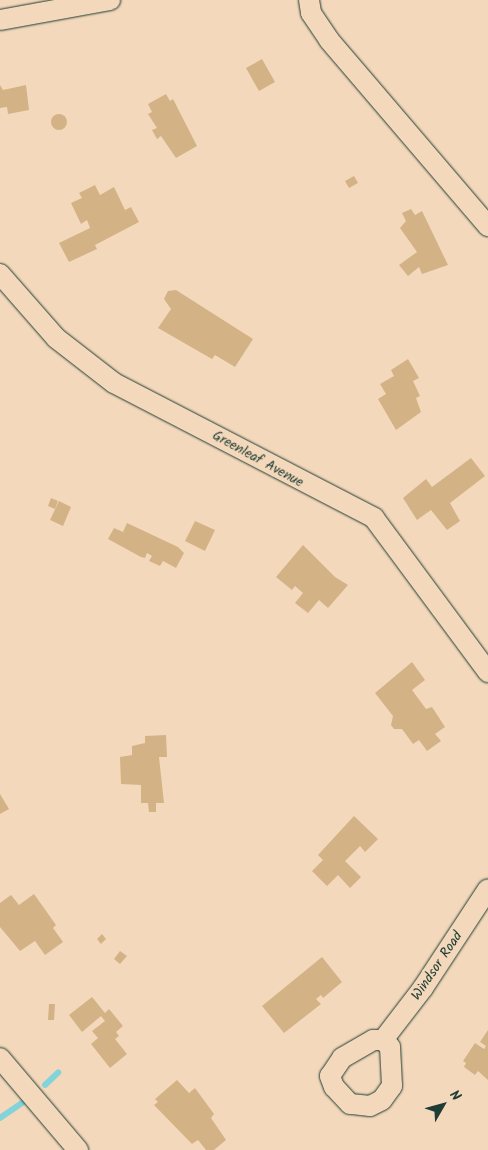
<!DOCTYPE html>
<html>
<head>
<meta charset="utf-8">
<style>
  body { margin:0 }
  #map { position:relative; width:488px; height:1150px; overflow:hidden; background:#f4d8bb; font-family:Kalam,sans-serif }
  div>[style] { position:absolute }
  [style*='--x'] { left:calc(var(--x)*1px); top:calc(var(--y)*1px); width:calc(var(--w)*1px); rotate:calc(var(--a)*1deg) }
  .stream>* { height:5.5px; margin:-2.75px; padding:0 2.75px; transform-origin:2.75px; border-radius:2.75px; background:#82d3da }
  .building>* { inset:0; background:#d3b386 }
  .round { border-radius:50% }
  .roads { filter:drop-shadow(0 0 1px #1f3d34) drop-shadow(0 0 1px #1f3d34) }
  .minor>* { height:20px; margin:-10px; padding:0 10px; transform-origin:10px; border-radius:10px; background:#f4d8bb }
  span { translate:-50% -50%; white-space:nowrap; text-align:center; line-height:1.15; -webkit-text-stroke:5px #f4d8bb; paint-order:stroke }
  .street-label { font-size:14px; color:#1f3d34 }
  .north { position:absolute; left:418px; top:1080px; width:50px; height:50px; -webkit-text-stroke:4px #f4d8bb; paint-order:stroke; rotate:52deg; font-size:14px; font-weight:700; line-height:20px; text-align:center; color:#1f3d34 }
  .north::after { content:''; display:block; margin:auto; width:18px; height:22px; background:#1f3d34; clip-path:polygon(50% 0,100% 100%,50% 72%,0 100%) }
</style>
</head>
<body>
<div id="map">
  <div class="stream">
    <div style="--x:45;--y:1085;--w:18;--a:-43"></div>
    <div style="--x:0;--y:1118;--w:27;--a:-34"></div>
  </div>
  <div class="building">
    <div style="clip-path:polygon(262px 59px,275px 82px,259px 91px,246px 68px)"></div>
    <div style="clip-path:polygon(0 85px,3px 90px,26px 85px,29px 110px,8px 114px,7px 107px,0 108px)"></div>
    <div style="clip-path:polygon(166px 94px,170px 101px,173px 99px,197px 146px,176px 158px,161px 136px,157px 139px,152px 130px,157px 128px,148px 114px,152px 112px,148px 104px)"></div>
    <div class="round" style="left:51px;top:114px;width:16px;height:16px"></div>
    <div style="clip-path:polygon(354px 176px,358px 183px,349px 188px,345px 181px)"></div>
    <div style="clip-path:polygon(95px 185px,100px 195px,114px 187px,125px 210px,131px 207px,139px 222px,95px 245px,97px 249px,69px 262px,59px 243px,90px 228px,87px 220px,81px 224px,71px 203px,82px 198px,79px 193px)"></div>
    <div style="clip-path:polygon(411px 209px,415px 215px,422px 211px,448px 265px,422px 274px,419px 267px,408px 276px,399px 265px,417px 252px,400px 228px,406px 221px,402px 213px)"></div>
    <div style="clip-path:polygon(176px 290px,253px 339px,235px 367px,215px 355px,212px 359px,158px 328px,171px 309px,164px 299px,168px 291px)"></div>
    <div style="clip-path:polygon(408px 359px,419px 378px,413px 381px,420px 396px,416px 398px,421px 412px,396px 430px,378px 399px,386px 394px,380px 384px,394px 376px,391px 370px)"></div>
    <div style="clip-path:polygon(471px 458px,485px 476px,450px 503px,460px 521px,447px 530px,431px 510px,417px 520px,403px 498px,426px 479px,432px 487px)"></div>
    <div style="clip-path:polygon(51px 498px,58px 501px,55px 509px,48px 506px)"></div>
    <div style="clip-path:polygon(59px 501px,71px 507px,63px 526px,50px 520px)"></div>
    <div style="clip-path:polygon(195px 521px,215px 530px,205px 551px,185px 541px)"></div>
    <div style="clip-path:polygon(127px 523px,178px 547px,184px 553px,176px 568px,163px 561px,160px 566px,149px 561px,152px 556px,147px 553px,145px 558px,141px 557px,108px 539px,114px 528px,123px 532px)"></div>
    <div style="clip-path:polygon(303px 545px,335px 577px,348px 585px,328px 608px,319px 600px,308px 613px,295px 603px,303px 593px,295px 586px,292px 590px,276px 577px)"></div>
    <div style="clip-path:polygon(412px 662px,425px 680px,412px 690px,426px 709px,432px 707px,445px 727px,435px 734px,441px 741px,427px 751px,419px 740px,413px 744px,402px 729px,394px 729px,391px 725px,393px 716px,375px 693px)"></div>
    <div style="clip-path:polygon(166px 735px,167px 757px,159px 757px,164px 803px,156px 803px,156px 812px,149px 812px,148px 803px,141px 803px,141px 785px,121px 784px,120px 757px,132px 755px,132px 746px,145px 743px,145px 736px)"></div>
    <div style="clip-path:polygon(0 794px,9px 809px,0 814px)"></div>
    <div style="clip-path:polygon(354px 816px,378px 839px,365px 852px,360px 846px,345px 861px,361px 877px,350px 888px,338px 875px,327px 886px,312px 871px,323px 860px,318px 855px)"></div>
    <div style="clip-path:polygon(34px 894px,56px 925px,53px 928px,63px 942px,45px 955px,35px 941px,20px 951px,0 927px,0 903px,11px 895px,19px 905px)"></div>
    <div style="clip-path:polygon(102px 934px,106px 939px,101px 944px,97px 939px)"></div>
    <div style="clip-path:polygon(120px 951px,127px 956px,120px 964px,114px 959px)"></div>
    <div style="clip-path:polygon(322px 957px,342px 982px,323px 998px,321px 995px,316px 999px,321px 1004px,284px 1033px,262px 1006px)"></div>
    <div style="clip-path:polygon(92px 997px,105px 1013px,109px 1009px,123px 1026px,116px 1032px,119px 1036px,115px 1039px,127px 1054px,110px 1068px,91px 1044px,98px 1038px,92px 1031px,105px 1021px,101px 1016px,82px 1032px,69px 1015px)"></div>
    <div style="clip-path:polygon(49px 1004px,55px 1004px,54px 1020px,48px 1020px)"></div>
    <div style="clip-path:polygon(488px 1030px,488px 1080px,478px 1071px,475px 1075px,464px 1067px,466px 1063px,463px 1061px,475px 1043px,484px 1049px,486px 1046px,480px 1042px)"></div>
    <div style="clip-path:polygon(177px 1080px,189px 1093px,195px 1088px,214px 1114px,211px 1118px,226px 1140px,214px 1150px,206px 1150px,198px 1140px,192px 1144px,154px 1105px,158px 1102px,155px 1099px)"></div>
  </div>
  <div class="roads">
    <div class="minor">
      <div style="--x:309;--y:0;--w:13;--a:81"></div>
      <div style="--x:311;--y:13;--w:32;--a:56"></div>
      <div style="--x:329;--y:40;--w:245;--a:49.5"></div>
      <div style="--x:0;--y:20;--w:112;--a:-10.3"></div>
      <div style="--x:0;--y:274;--w:85;--a:48.8"></div>
      <div style="--x:56;--y:338;--w:73;--a:37.8"></div>
      <div style="--x:114;--y:383;--w:293;--a:27.4"></div>
      <div style="--x:374;--y:518;--w:192;--a:53.5"></div>
      <div style="--x:373;--y:1040;--w:10;--a:0"></div>
      <div style="--x:383;--y:1040;--w:10;--a:45"></div>
      <div style="--x:390;--y:1047;--w:39;--a:87"></div>
      <div style="--x:392;--y:1086;--w:17;--a:126"></div>
      <div style="--x:382;--y:1100;--w:13;--a:153"></div>
      <div style="--x:370;--y:1106;--w:20;--a:-174"></div>
      <div style="--x:350;--y:1104;--w:23;--a:-133"></div>
      <div style="--x:334;--y:1087;--w:12;--a:-110"></div>
      <div style="--x:330;--y:1076;--w:22;--a:-56"></div>
      <div style="--x:342;--y:1058;--w:36;--a:-30"></div>
      <div style="--x:383;--y:1040;--w:66;--a:-52.4"></div>
      <div style="--x:423;--y:988;--w:118;--a:-56.7"></div>
      <div style="--x:0;--y:1058;--w:121;--a:49.7"></div>
    </div>
  </div>
  <div class="street-label">
    <span style="left:258px;top:459px;rotate:29deg">Greenleaf Avenue</span>
    <span style="left:437px;top:966px;rotate:-56deg">Windsor Road</span>
  </div>
  <div class="north">N</div>
</div>
</body>
</html>
